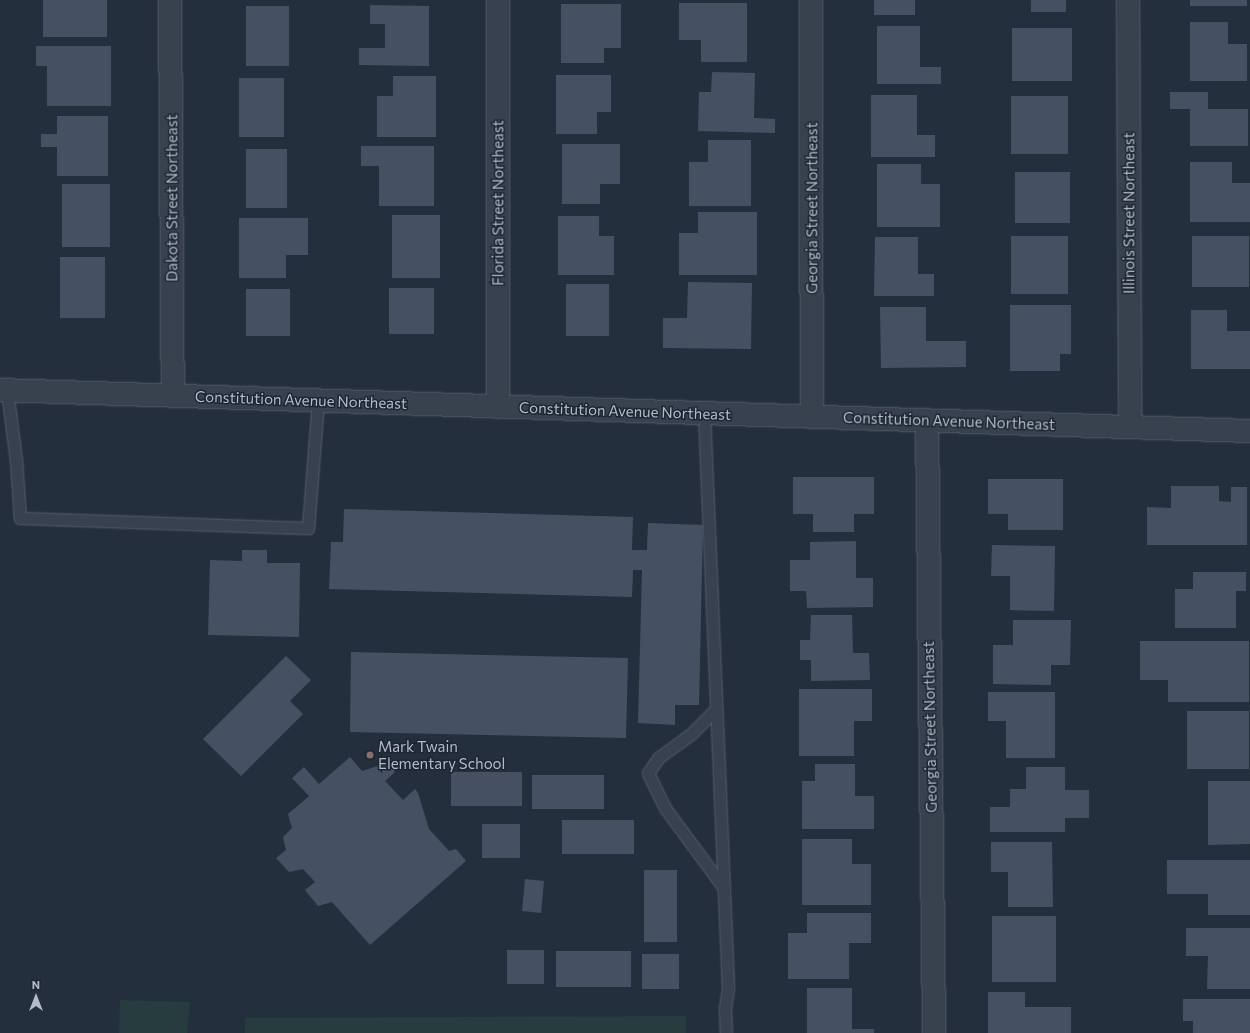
<!DOCTYPE html>
<html>
<head>
<meta charset="utf-8">
<style>
  body { margin:0 }
  #map { position:relative; width:1250px; height:1033px; overflow:hidden; background:#242f3e; font-family:Commissioner,sans-serif }
  div>[style] { position:absolute }
  [style*='--x'] { left:calc(var(--x)*1px); top:calc(var(--y)*1px); width:calc(var(--w)*1px); rotate:calc(var(--a)*1deg) }
  .green>* { inset:0; background:#263c3f }
  .building>* { inset:0; background:#455162 }
  .roads { filter:drop-shadow(0 0 1px #565f6c) drop-shadow(0 0 1px #565f6c) }
  .service>* { height:11px; margin:-5.5px; padding:0 5.5px; transform-origin:5.5px; border-radius:5.5px; background:#38414e }
  .minor>* { height:22px; margin:-11px; padding:0 11px; transform-origin:11px; border-radius:11px; background:#38414e }
  .tertiary>* { height:22px; margin:-11px; padding:0 11px; transform-origin:11px; border-radius:11px; background:#38414e }
  .dots>* { width:11px; height:11px; translate:-50% -50%; box-sizing:border-box; border:2px solid #1d2633; border-radius:50% }
  span { translate:-50% -50%; white-space:nowrap; text-align:center; line-height:1.15; -webkit-text-stroke:3px #1d2633; paint-order:stroke }
  .street-label { font-size:15px; color:#b4bcc9 }
  .poi-label { font-size:15px; color:#b4bcc9 }
  .left { translate:0 -50%; text-align:left }
  .north { position:absolute; left:16px; top:977px; width:40px; height:40px; -webkit-text-stroke:3px #1d2633; paint-order:stroke; rotate:0deg; font-size:11px; font-weight:700; line-height:16px; text-align:center; color:#b4bcc9 }
  .north::after { content:''; display:block; margin:auto; width:14px; height:18px; background:#b4bcc9; clip-path:polygon(50% 0,100% 100%,50% 72%,0 100%) }
</style>
</head>
<body>
<div id="map">
  <div class="green">
    <div style="clip-path:polygon(120px 1000px,190px 1002px,187px 1033px,119px 1033px)"></div>
    <div style="clip-path:polygon(686px 1016px,686px 1033px,245px 1033px,245px 1018px)"></div>
  </div>
  <div class="building">
    <div style="clip-path:polygon(43px 0,107px 0,107px 37px,43px 37px)"></div>
    <div style="clip-path:polygon(874px 0,915px 0,915px 15px,874px 15px)"></div>
    <div style="clip-path:polygon(1031px 0,1066px 0,1066px 12px,1031px 12px)"></div>
    <div style="clip-path:polygon(1190px 0,1247px 0,1247px 6px,1190px 6px)"></div>
    <div style="clip-path:polygon(679px 3px,747px 3px,747px 62px,701px 62px,701px 40px,679px 40px)"></div>
    <div style="clip-path:polygon(561px 4px,621px 4px,621px 48px,604px 48px,604px 63px,561px 63px)"></div>
    <div style="clip-path:polygon(370px 5px,429px 6px,429px 66px,359px 65px,359px 48px,385px 48px,385px 24px,370px 24px)"></div>
    <div style="clip-path:polygon(246px 6px,289px 6px,289px 66px,246px 66px)"></div>
    <div style="clip-path:polygon(1190px 22px,1228px 22px,1228px 44px,1247px 44px,1247px 81px,1190px 81px)"></div>
    <div style="clip-path:polygon(877px 26px,920px 26px,920px 67px,941px 67px,941px 84px,877px 84px)"></div>
    <div style="clip-path:polygon(1012px 28px,1072px 28px,1072px 81px,1012px 81px)"></div>
    <div style="clip-path:polygon(36px 46px,111px 46px,111px 106px,47px 106px,47px 66px,36px 66px)"></div>
    <div style="clip-path:polygon(712px 72px,755px 73px,754px 118px,775px 119px,775px 133px,698px 131px,699px 92px,711px 92px)"></div>
    <div style="clip-path:polygon(556px 75px,611px 75px,611px 112px,597px 112px,597px 134px,556px 134px)"></div>
    <div style="clip-path:polygon(393px 76px,436px 76px,436px 137px,377px 137px,377px 96px,393px 96px)"></div>
    <div style="clip-path:polygon(239px 78px,284px 78px,284px 137px,239px 137px)"></div>
    <div style="clip-path:polygon(1170px 92px,1208px 92px,1208px 109px,1248px 109px,1248px 146px,1190px 146px,1190px 109px,1170px 109px)"></div>
    <div style="clip-path:polygon(871px 95px,917px 95px,917px 135px,935px 135px,935px 157px,871px 157px)"></div>
    <div style="clip-path:polygon(1011px 96px,1068px 96px,1068px 154px,1011px 154px)"></div>
    <div style="clip-path:polygon(57px 116px,108px 116px,108px 176px,57px 176px,57px 147px,41px 147px,41px 134px,57px 134px)"></div>
    <div style="clip-path:polygon(708px 140px,751px 140px,751px 206px,689px 206px,689px 162px,708px 162px)"></div>
    <div style="clip-path:polygon(562px 144px,620px 144px,620px 184px,600px 184px,600px 204px,562px 204px)"></div>
    <div style="clip-path:polygon(361px 146px,434px 146px,434px 206px,379px 206px,379px 166px,361px 166px)"></div>
    <div style="clip-path:polygon(246px 149px,287px 149px,287px 208px,246px 208px)"></div>
    <div style="clip-path:polygon(1190px 162px,1232px 162px,1232px 183px,1250px 183px,1250px 222px,1190px 222px)"></div>
    <div style="clip-path:polygon(877px 164px,921px 164px,921px 184px,940px 184px,940px 227px,877px 227px)"></div>
    <div style="clip-path:polygon(1015px 172px,1070px 172px,1070px 223px,1015px 223px)"></div>
    <div style="clip-path:polygon(62px 184px,110px 184px,110px 247px,62px 247px)"></div>
    <div style="clip-path:polygon(698px 212px,757px 212px,757px 275px,679px 275px,679px 233px,698px 233px)"></div>
    <div style="clip-path:polygon(392px 215px,440px 215px,440px 278px,392px 278px)"></div>
    <div style="clip-path:polygon(558px 216px,599px 216px,599px 236px,614px 236px,614px 275px,558px 275px)"></div>
    <div style="clip-path:polygon(239px 218px,308px 218px,308px 255px,286px 255px,286px 278px,239px 278px)"></div>
    <div style="clip-path:polygon(1011px 236px,1068px 236px,1068px 294px,1011px 294px)"></div>
    <div style="clip-path:polygon(1192px 236px,1249px 236px,1249px 287px,1192px 287px)"></div>
    <div style="clip-path:polygon(875px 237px,918px 237px,918px 274px,934px 274px,934px 296px,874px 296px)"></div>
    <div style="clip-path:polygon(60px 257px,105px 257px,105px 318px,60px 318px)"></div>
    <div style="clip-path:polygon(688px 282px,752px 283px,751px 349px,663px 348px,663px 318px,687px 318px)"></div>
    <div style="clip-path:polygon(566px 284px,609px 284px,609px 336px,566px 336px)"></div>
    <div style="clip-path:polygon(389px 288px,434px 288px,434px 334px,389px 334px)"></div>
    <div style="clip-path:polygon(246px 289px,290px 289px,290px 336px,246px 336px)"></div>
    <div style="clip-path:polygon(1010px 305px,1071px 305px,1071px 354px,1060px 354px,1060px 371px,1010px 371px)"></div>
    <div style="clip-path:polygon(880px 307px,926px 307px,926px 341px,966px 341px,966px 367px,881px 368px)"></div>
    <div style="clip-path:polygon(1191px 310px,1227px 310px,1227px 331px,1250px 331px,1250px 369px,1191px 369px)"></div>
    <div style="clip-path:polygon(793px 477px,874px 477px,874px 514px,854px 514px,854px 532px,813px 532px,813px 514px,793px 514px)"></div>
    <div style="clip-path:polygon(988px 479px,1063px 479px,1063px 530px,1008px 530px,1008px 514px,988px 514px)"></div>
    <div style="clip-path:polygon(1171px 486px,1219px 486px,1219px 501px,1231px 502px,1231px 487px,1247px 487px,1247px 545px,1147px 545px,1147px 507px,1171px 508px)"></div>
    <div style="clip-path:polygon(344px 509px,633px 517px,632px 550px,647px 550px,648px 523px,703px 525px,699px 705px,675px 705px,675px 725px,638px 723px,642px 570px,633px 570px,632px 597px,329px 589px,331px 542px,343px 542px)"></div>
    <div style="clip-path:polygon(856px 541px,856px 578px,873px 578px,873px 607px,807px 608px,806px 591px,790px 591px,790px 560px,810px 560px,810px 542px)"></div>
    <div style="clip-path:polygon(992px 545px,1055px 546px,1054px 611px,1010px 610px,1010px 576px,991px 576px)"></div>
    <div style="clip-path:polygon(242px 550px,267px 550px,267px 563px,300px 563px,299px 637px,208px 635px,210px 560px,242px 561px)"></div>
    <div style="clip-path:polygon(1193px 572px,1246px 572px,1246px 591px,1236px 591px,1236px 628px,1175px 628px,1175px 589px,1193px 589px)"></div>
    <div style="clip-path:polygon(811px 615px,852px 615px,853px 653px,869px 653px,870px 680px,811px 681px,811px 660px,800px 660px,800px 640px,810px 640px)"></div>
    <div style="clip-path:polygon(1013px 620px,1071px 620px,1070px 665px,1051px 665px,1051px 685px,993px 684px,993px 645px,1013px 645px)"></div>
    <div style="clip-path:polygon(1140px 641px,1249px 641px,1249px 702px,1168px 702px,1168px 680px,1140px 680px)"></div>
    <div style="clip-path:polygon(351px 652px,628px 658px,626px 738px,350px 732px)"></div>
    <div style="clip-path:polygon(286px 656px,311px 680px,290px 701px,303px 714px,241px 776px,203px 739px)"></div>
    <div style="clip-path:polygon(799px 689px,872px 689px,872px 721px,854px 721px,854px 756px,799px 756px)"></div>
    <div style="clip-path:polygon(988px 692px,1055px 692px,1055px 758px,1006px 758px,1006px 721px,988px 721px)"></div>
    <div style="clip-path:polygon(1187px 711px,1249px 711px,1249px 769px,1187px 769px)"></div>
    <div style="clip-path:polygon(350px 757px,362px 771px,387px 763px,391px 760px,395px 772px,385px 781px,403px 800px,415px 789px,418px 793px,429px 829px,449px 851px,456px 849px,466px 861px,370px 945px,332px 902px,318px 906px,305px 890px,315px 882px,303px 869px,289px 872px,276px 858px,286px 850px,283px 837px,292px 828px,288px 814px,309px 796px,292px 778px,304px 767px,319px 784px)"></div>
    <div style="clip-path:polygon(815px 764px,855px 764px,855px 796px,874px 796px,874px 829px,802px 829px,802px 781px,815px 781px)"></div>
    <div style="clip-path:polygon(1026px 767px,1065px 767px,1065px 790px,1089px 790px,1089px 818px,1065px 818px,1065px 832px,990px 832px,990px 807px,1010px 807px,1010px 789px,1026px 789px)"></div>
    <div style="clip-path:polygon(451px 772px,522px 772px,522px 806px,451px 806px)"></div>
    <div style="clip-path:polygon(532px 775px,604px 775px,604px 809px,532px 809px)"></div>
    <div style="clip-path:polygon(1208px 781px,1250px 781px,1250px 844px,1208px 845px)"></div>
    <div style="clip-path:polygon(562px 820px,634px 820px,634px 854px,562px 854px)"></div>
    <div style="clip-path:polygon(482px 824px,520px 824px,520px 858px,482px 858px)"></div>
    <div style="clip-path:polygon(802px 839px,852px 839px,852px 864px,871px 864px,871px 905px,802px 905px)"></div>
    <div style="clip-path:polygon(991px 842px,1052px 842px,1053px 907px,1008px 907px,1008px 872px,991px 872px)"></div>
    <div style="clip-path:polygon(1167px 860px,1250px 860px,1250px 915px,1208px 915px,1208px 894px,1167px 894px)"></div>
    <div style="clip-path:polygon(644px 870px,677px 870px,677px 942px,644px 942px)"></div>
    <div style="clip-path:polygon(525px 879px,544px 881px,541px 913px,522px 911px)"></div>
    <div style="clip-path:polygon(807px 913px,871px 913px,871px 943px,849px 943px,849px 979px,788px 979px,788px 933px,807px 933px)"></div>
    <div style="clip-path:polygon(992px 916px,1056px 916px,1056px 982px,992px 982px)"></div>
    <div style="clip-path:polygon(1186px 928px,1250px 928px,1250px 989px,1207px 989px,1208px 956px,1186px 956px)"></div>
    <div style="clip-path:polygon(507px 950px,544px 950px,544px 984px,507px 984px)"></div>
    <div style="clip-path:polygon(556px 951px,631px 951px,631px 987px,556px 987px)"></div>
    <div style="clip-path:polygon(642px 954px,679px 954px,679px 989px,642px 989px)"></div>
    <div style="clip-path:polygon(807px 988px,852px 988px,852px 1029px,874px 1029px,874px 1033px,807px 1033px)"></div>
    <div style="clip-path:polygon(988px 992px,1025px 992px,1025px 1007px,1071px 1007px,1071px 1033px,988px 1033px)"></div>
    <div style="clip-path:polygon(1183px 999px,1250px 999px,1250px 1033px,1193px 1033px,1193px 1021px,1183px 1021px)"></div>
  </div>
  <div class="roads">
    <div class="service">
      <div style="--x:7;--y:390;--w:71;--a:82.7"></div>
      <div style="--x:16;--y:460;--w:58;--a:86.1"></div>
      <div style="--x:20;--y:518;--w:288;--a:2"></div>
      <div style="--x:308;--y:528;--w:127;--a:-85.5"></div>
      <div style="--x:704;--y:413;--w:576;--a:87.61"></div>
      <div style="--x:728;--y:989;--w:19;--a:99"></div>
      <div style="--x:725;--y:1008;--w:25;--a:88"></div>
      <div style="--x:716;--y:709;--w:35;--a:135"></div>
      <div style="--x:691;--y:734;--w:39;--a:144"></div>
      <div style="--x:659;--y:757;--w:19;--a:125"></div>
      <div style="--x:648;--y:773;--w:39;--a:64"></div>
      <div style="--x:665;--y:808;--w:99;--a:53.6"></div>
    </div>
    <div class="minor">
      <div style="--x:170;--y:0;--w:396;--a:89.6"></div>
      <div style="--x:498;--y:0;--w:407;--a:90"></div>
      <div style="--x:811;--y:0;--w:416;--a:89.9"></div>
      <div style="--x:1128;--y:0;--w:427;--a:89.7"></div>
      <div style="--x:927;--y:421;--w:612;--a:89.34"></div>
    </div>
    <div class="tertiary">
      <div style="--x:0;--y:390;--w:1251;--a:1.88"></div>
    </div>
  </div>
  <div class="dots">
    <div style="left:370px;top:755px;background:#8d6e63"></div>
  </div>
  <div class="street-label">
    <span style="left:172px;top:198px;rotate:-90deg">Dakota Street Northeast</span>
    <span style="left:498px;top:203px;rotate:-90deg">Florida Street Northeast</span>
    <span style="left:812px;top:208px;rotate:-90deg">Georgia Street Northeast</span>
    <span style="left:1129px;top:213px;rotate:-90deg">Illinois Street Northeast</span>
    <span style="left:301px;top:400px;rotate:2deg">Constitution Avenue Northeast</span>
    <span style="left:625px;top:411px;rotate:2deg">Constitution Avenue Northeast</span>
    <span style="left:949px;top:421px;rotate:2deg">Constitution Avenue Northeast</span>
    <span style="left:930px;top:727px;rotate:-91deg">Georgia Street Northeast</span>
  </div>
  <div class="poi-label">
    <span class="left" style="left:378px;top:755px">Mark Twain<br>Elementary School</span>
  </div>
  <div class="north">N</div>
</div>
</body>
</html>
